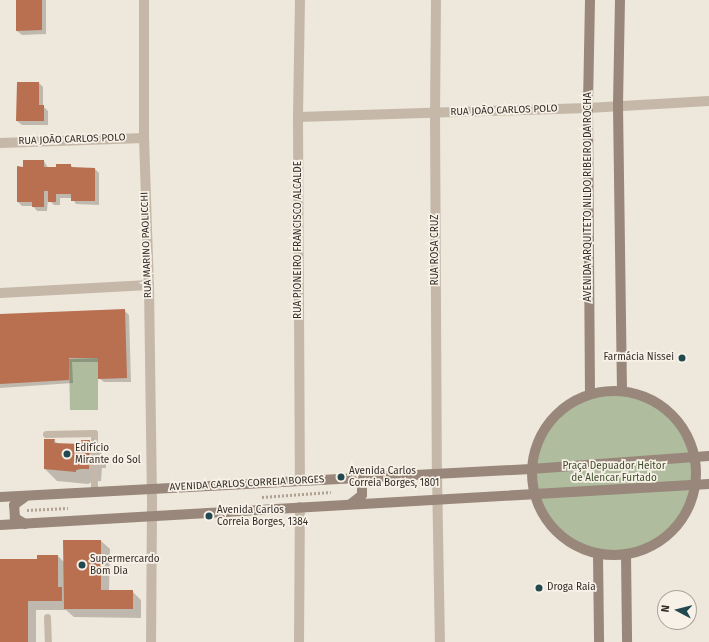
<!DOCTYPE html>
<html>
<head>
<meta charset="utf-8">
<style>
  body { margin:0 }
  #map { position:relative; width:709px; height:642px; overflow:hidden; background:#eee7db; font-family:"Fira Sans",sans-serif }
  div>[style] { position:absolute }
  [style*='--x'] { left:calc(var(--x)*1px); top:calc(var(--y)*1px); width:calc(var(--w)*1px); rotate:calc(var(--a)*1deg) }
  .green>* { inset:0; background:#afbc9d }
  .round { border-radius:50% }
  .shadow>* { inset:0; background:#0003 }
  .building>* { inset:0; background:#b87050 }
  .path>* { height:2.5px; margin-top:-1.25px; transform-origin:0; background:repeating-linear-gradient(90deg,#b1a293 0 2px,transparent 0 4px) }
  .service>* { height:7px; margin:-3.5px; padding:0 3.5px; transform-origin:3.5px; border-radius:3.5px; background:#c5b8a9 }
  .minor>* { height:10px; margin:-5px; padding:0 5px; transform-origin:5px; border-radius:5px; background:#c5b8a9 }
  .secondary>* { height:10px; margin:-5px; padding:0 5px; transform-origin:5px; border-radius:5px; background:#98877a }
  .secondary>.ring { margin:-5px; padding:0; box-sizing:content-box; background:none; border:10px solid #98877a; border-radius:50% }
  .dots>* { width:11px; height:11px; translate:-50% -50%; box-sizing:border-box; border:2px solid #f7f1e7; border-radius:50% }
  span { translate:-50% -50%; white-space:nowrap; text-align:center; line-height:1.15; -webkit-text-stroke:3.5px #f7f1e7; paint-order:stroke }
  .street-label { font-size:10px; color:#332c28 }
  .poi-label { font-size:10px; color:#332c28 }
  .right { translate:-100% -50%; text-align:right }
  .left { translate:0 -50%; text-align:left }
  .park-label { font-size:10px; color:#404e2e }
  .north { position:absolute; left:657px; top:590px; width:40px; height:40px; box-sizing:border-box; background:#f7f1e7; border:1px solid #a9a29b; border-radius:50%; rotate:277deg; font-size:11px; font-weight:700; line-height:16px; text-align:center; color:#332c28 }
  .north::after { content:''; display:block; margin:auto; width:14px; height:18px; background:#22494f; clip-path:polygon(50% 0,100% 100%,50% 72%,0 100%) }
</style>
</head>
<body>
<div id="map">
  <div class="green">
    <div style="clip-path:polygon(98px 358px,98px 410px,70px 410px,69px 359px)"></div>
    <div class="round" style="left:532px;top:391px;width:164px;height:164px"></div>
  </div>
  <div class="shadow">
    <div style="clip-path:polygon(17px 0,46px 0,46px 34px,22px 35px,17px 31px)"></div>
    <div style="clip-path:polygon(18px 83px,39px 83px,43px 87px,43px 106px,48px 111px,48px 125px,22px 125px,17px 121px)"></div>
    <div style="clip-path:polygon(44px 161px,48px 168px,70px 165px,74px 168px,95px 169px,99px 173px,99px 205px,76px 204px,72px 198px,60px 198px,60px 205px,54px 205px,48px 199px,47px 211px,37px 211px,33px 206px,22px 206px,18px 202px,18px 168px,24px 168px)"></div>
    <div style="clip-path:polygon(124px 310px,129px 315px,131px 382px,104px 382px,99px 378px,99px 362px,72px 362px,73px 383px,0 388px,0 315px)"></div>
    <div style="clip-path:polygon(54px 440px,58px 444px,82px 445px,90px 441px,106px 458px,106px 468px,102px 468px,101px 481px,94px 481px,88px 484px,57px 481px,45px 469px)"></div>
    <div style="clip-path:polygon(64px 541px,101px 541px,110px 549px,109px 591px,132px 591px,141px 600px,141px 618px,74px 617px,66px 610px,36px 610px,36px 642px,0 642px,38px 560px,58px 556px,65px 563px)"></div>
  </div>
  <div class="building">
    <div style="clip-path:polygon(16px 0,42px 0,42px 30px,16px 31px)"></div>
    <div style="clip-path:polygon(17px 82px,39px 82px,39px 105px,44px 105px,44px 121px,16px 121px)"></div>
    <div style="clip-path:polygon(23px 160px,44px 160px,44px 167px,56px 167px,56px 164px,71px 164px,71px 167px,95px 168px,95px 201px,71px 201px,71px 194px,56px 194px,56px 202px,48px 202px,48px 191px,44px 191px,44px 207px,32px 207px,32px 202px,17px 202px,17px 166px,23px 167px)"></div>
    <div style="clip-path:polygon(125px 309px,127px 378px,98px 379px,98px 358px,69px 358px,69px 380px,0 384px,0 314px)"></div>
    <div style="clip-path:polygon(44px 439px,55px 439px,54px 443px,81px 444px,81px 440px,90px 440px,89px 469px,81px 469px,76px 470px,76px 472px,44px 469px)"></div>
    <div style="clip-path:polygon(63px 540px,101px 540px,101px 590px,133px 590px,133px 609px,64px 609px)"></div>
    <div style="clip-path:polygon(37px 555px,58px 555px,58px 587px,62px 587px,62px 601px,28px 601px,28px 642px,0 642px,0 559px,37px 559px)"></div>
  </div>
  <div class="path">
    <div style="--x:576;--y:479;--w:23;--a:-2"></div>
    <div style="--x:262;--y:497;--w:69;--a:-4.1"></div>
    <div style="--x:27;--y:510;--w:41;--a:-2.8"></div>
  </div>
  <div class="service">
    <div style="--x:46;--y:434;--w:48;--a:-1.2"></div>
    <div style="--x:94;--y:433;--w:59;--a:90"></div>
    <div style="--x:47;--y:617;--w:25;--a:88"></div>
  </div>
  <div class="minor">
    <div style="--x:144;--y:0;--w:138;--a:90"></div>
    <div style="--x:144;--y:138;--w:147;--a:88.1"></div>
    <div style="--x:149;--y:285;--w:220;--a:89.2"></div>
    <div style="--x:152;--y:505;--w:137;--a:90.4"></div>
    <div style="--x:300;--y:0;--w:117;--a:91"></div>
    <div style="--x:298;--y:117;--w:364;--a:89.7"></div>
    <div style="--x:436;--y:0;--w:113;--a:90.5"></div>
    <div style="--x:435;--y:113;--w:361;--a:89.7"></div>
    <div style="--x:437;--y:474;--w:168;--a:89"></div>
    <div style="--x:298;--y:117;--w:290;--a:-1.8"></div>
    <div style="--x:588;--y:108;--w:121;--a:-3.3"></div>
    <div style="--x:0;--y:143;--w:144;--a:-2"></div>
    <div style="--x:0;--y:293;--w:149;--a:-3.1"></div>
    <div style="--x:299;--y:642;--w:135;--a:-89.6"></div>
  </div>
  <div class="secondary">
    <div style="--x:590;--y:0;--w:108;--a:91.1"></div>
    <div style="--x:588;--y:108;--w:286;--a:89.6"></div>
    <div style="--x:620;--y:0;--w:105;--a:91.1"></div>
    <div style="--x:618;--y:105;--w:286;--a:89.2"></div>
    <div class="ring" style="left:532px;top:391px;width:154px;height:154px"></div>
    <div style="--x:0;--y:497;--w:532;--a:-3.02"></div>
    <div style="--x:531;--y:469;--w:178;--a:-4.2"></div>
    <div style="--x:351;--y:504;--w:14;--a:-39"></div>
    <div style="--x:362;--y:495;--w:11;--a:-90"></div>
    <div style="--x:362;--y:484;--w:12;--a:-156"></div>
    <div style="--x:25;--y:524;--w:12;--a:-149"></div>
    <div style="--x:15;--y:518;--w:13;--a:-94"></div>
    <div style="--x:14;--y:505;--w:14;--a:-36"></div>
    <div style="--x:0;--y:525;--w:710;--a:-3.31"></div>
    <div style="--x:598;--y:554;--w:88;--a:89.3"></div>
    <div style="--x:626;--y:554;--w:88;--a:89.3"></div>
  </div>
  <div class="dots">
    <div style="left:682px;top:358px;background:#22494f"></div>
    <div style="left:67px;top:454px;background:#22494f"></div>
    <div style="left:341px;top:477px;background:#22494f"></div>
    <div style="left:209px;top:516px;background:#22494f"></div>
    <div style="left:82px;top:565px;background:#22494f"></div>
    <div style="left:539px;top:588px;background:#22494f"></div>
  </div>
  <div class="street-label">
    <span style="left:504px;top:111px;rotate:-2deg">RUA JOÃO CARLOS POLO</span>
    <span style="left:72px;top:140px;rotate:-2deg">RUA JOÃO CARLOS POLO</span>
    <span style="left:589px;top:197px;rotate:-90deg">AVENIDA ARQUITETO NILDO RIBEIRO DA ROCHA</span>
    <span style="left:299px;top:240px;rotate:-90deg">RUA PIONEIRO FRANCISCO ALCALDE</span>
    <span style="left:147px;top:245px;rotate:-92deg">RUA MARINO PAOLICCHI</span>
    <span style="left:436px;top:250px;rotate:-90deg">RUA ROSA CRUZ</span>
    <span style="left:247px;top:484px;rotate:-3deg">AVENIDA CARLOS CORREIA BORGES</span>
  </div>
  <div class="poi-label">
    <span class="right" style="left:674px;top:358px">Farmácia Nissei</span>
    <span class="left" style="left:75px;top:454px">Edifício<br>Mirante do Sol</span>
    <span class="left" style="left:349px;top:477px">Avenida Carlos<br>Correia Borges, 1801</span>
    <span class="left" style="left:217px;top:516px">Avenida Carlos<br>Correia Borges, 1384</span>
    <span class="left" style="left:90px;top:565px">Supermercardo<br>Bom Dia</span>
    <span class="left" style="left:547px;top:588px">Droga Raia</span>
  </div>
  <div class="park-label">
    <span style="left:614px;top:472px">Praça Depuador Heitor<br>de Alencar Furtado</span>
  </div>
  <div class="north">N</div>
</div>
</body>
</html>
